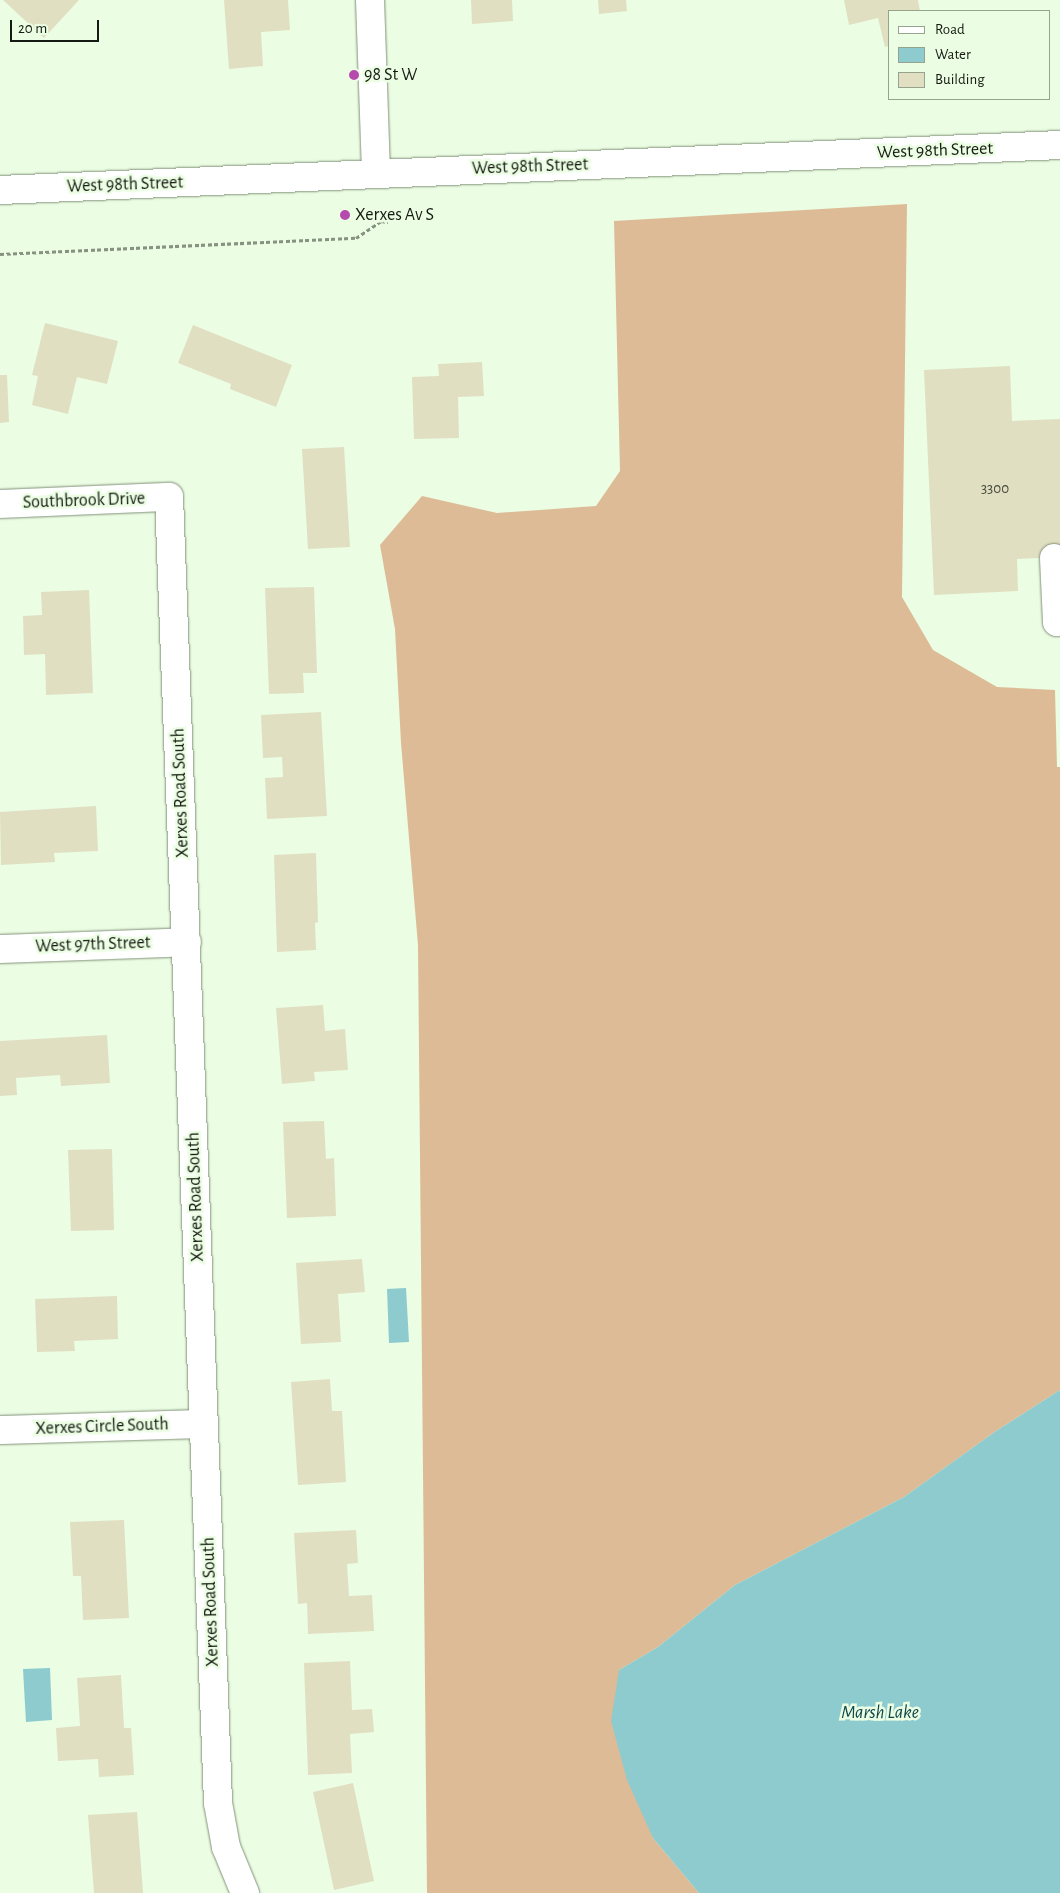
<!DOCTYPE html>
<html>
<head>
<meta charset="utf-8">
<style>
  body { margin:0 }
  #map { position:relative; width:1060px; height:1893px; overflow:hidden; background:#ebfde3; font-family:"Alegreya Sans",sans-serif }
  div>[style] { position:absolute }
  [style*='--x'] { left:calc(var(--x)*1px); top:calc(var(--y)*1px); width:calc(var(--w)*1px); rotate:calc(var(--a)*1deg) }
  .forest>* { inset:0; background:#ddbb96 }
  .water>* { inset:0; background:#8ecbcf }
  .building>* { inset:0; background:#e1dfc2 }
  .path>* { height:3px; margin-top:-1.5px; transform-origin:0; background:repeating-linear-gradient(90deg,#879381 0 4px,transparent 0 6.5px) }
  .roads { filter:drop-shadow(0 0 1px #83927b) drop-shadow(0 0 1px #83927b) }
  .minor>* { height:28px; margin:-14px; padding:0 14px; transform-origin:14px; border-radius:14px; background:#fff }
  .dots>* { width:14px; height:14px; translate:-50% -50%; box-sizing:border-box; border:2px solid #ebfde3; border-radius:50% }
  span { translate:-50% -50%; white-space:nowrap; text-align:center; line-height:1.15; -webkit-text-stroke:5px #ebfde3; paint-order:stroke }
  .number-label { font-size:15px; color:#484c3e }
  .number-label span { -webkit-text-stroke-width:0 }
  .poi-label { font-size:18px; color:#151b12 }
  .left { translate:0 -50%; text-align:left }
  .street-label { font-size:18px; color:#151b12 }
  .water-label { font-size:19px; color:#0e464a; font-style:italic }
  .legend { position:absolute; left:888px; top:10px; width:162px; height:90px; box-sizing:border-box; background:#ebfde3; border:1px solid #95a38f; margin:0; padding:6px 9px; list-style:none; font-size:15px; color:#151b12 }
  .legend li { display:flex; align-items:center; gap:10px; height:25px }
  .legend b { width:25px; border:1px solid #95a38f }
  .scale { position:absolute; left:10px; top:20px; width:89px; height:22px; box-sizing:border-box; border:2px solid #151b12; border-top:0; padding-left:6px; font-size:15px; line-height:18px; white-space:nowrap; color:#151b12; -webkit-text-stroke:4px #ebfde3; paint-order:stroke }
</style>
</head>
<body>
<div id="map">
  <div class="forest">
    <div style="clip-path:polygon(907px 204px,902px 597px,933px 650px,997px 687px,1055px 690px,1057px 767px,1060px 767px,1060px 1390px,996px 1431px,904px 1497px,735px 1585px,658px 1647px,619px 1670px,653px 1838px,699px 1893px,427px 1893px,418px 945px,401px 743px,395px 629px,380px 545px,422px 496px,497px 513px,596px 506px,620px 471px,614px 221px)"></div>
  </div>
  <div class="water">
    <div style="clip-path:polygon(406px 1288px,409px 1342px,389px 1343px,387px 1289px)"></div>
    <div style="clip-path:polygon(1060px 1390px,1060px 1893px,699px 1893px,653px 1838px,627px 1780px,611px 1721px,619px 1670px,658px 1647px,735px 1585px,904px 1497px,996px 1431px)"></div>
    <div style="clip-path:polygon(50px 1668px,52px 1720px,26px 1722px,23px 1669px)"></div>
  </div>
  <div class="building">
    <div style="clip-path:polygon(3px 0,79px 0,44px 38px)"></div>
    <div style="clip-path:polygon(224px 0,288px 0,290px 30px,261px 32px,263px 66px,229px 69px)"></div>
    <div style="clip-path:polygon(471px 0,512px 0,513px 21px,472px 24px)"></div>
    <div style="clip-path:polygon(598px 0,626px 0,627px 11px,599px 14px)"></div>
    <div style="clip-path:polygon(844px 0,918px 0,920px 11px,889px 11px,889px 46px,885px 47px,878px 18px,849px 25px)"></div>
    <div style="clip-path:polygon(45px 323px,118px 341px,107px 384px,77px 377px,68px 414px,32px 405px,38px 376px,32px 375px)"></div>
    <div style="clip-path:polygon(193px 325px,292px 365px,276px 407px,230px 389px,231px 384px,178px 363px)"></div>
    <div style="clip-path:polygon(482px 362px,484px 396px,458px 397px,459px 438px,414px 439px,412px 377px,439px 376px,438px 364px)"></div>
    <div style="clip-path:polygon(1010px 366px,1012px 421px,1060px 419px,1060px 557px,1017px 559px,1018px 591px,934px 595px,924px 370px)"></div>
    <div style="clip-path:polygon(0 375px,7px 375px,9px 422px,0 423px)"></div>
    <div style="clip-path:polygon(344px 447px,350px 547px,308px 549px,302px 449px)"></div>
    <div style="clip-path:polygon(314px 587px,317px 673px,303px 673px,304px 693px,269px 694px,265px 588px)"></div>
    <div style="clip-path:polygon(89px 590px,93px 693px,46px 695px,45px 654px,24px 655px,23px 616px,42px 615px,41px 592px)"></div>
    <div style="clip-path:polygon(321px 712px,327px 816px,267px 819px,265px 778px,283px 777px,282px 757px,263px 758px,261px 715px)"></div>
    <div style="clip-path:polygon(96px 806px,98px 851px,54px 853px,55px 862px,1px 865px,0 812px)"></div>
    <div style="clip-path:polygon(316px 853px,318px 922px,315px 923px,316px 950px,277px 952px,274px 855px)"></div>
    <div style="clip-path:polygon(323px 1005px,325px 1031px,345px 1029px,348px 1070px,314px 1072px,315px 1081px,282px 1084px,276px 1008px)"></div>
    <div style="clip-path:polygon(107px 1035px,110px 1083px,61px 1086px,60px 1075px,16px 1078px,17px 1095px,0 1096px,0 1041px)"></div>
    <div style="clip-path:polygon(324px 1121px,326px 1159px,334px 1158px,336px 1216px,287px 1218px,283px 1122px)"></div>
    <div style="clip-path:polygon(112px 1149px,114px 1230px,71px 1231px,68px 1150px)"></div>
    <div style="clip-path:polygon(362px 1259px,365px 1292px,338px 1294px,341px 1342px,301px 1344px,296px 1263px)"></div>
    <div style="clip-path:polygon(117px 1296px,118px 1339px,74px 1341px,75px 1351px,37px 1352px,35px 1299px)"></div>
    <div style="clip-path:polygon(330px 1379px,332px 1411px,342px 1411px,346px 1482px,298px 1485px,291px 1382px)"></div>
    <div style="clip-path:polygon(124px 1520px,129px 1618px,83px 1620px,81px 1576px,73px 1576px,70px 1522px)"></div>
    <div style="clip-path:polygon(356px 1530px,358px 1563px,347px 1564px,349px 1596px,372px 1595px,374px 1631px,308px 1634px,307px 1603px,298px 1604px,294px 1533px)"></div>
    <div style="clip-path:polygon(350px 1661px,352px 1710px,372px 1709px,374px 1732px,350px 1734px,352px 1773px,308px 1775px,304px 1663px)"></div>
    <div style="clip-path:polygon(121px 1675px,124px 1728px,131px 1728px,134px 1775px,99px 1777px,98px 1759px,58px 1761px,56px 1728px,80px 1726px,77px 1678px)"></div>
    <div style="clip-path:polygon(353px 1783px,374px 1881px,334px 1890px,313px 1792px)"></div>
    <div style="clip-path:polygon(137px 1812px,143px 1893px,94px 1893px,88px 1815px)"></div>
  </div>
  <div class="path">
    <div style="--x:0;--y:254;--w:356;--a:-2.6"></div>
    <div style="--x:356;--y:238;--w:30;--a:-34"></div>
    <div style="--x:381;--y:221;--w:7;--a:8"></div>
  </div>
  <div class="roads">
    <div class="minor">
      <div style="--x:370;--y:0;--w:174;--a:88"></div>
      <div style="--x:0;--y:190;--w:1061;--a:-2.43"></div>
      <div style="--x:0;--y:504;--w:169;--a:-2.4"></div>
      <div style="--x:169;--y:497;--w:1307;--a:87.85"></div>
      <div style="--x:218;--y:1803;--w:45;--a:79.7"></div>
      <div style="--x:226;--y:1847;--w:50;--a:67.6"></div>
      <div style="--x:1054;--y:558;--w:64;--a:87.3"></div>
      <div style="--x:1057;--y:622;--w:3;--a:-18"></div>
      <div style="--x:0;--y:949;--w:187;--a:-2.1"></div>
      <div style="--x:0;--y:1430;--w:204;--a:-1.7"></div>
    </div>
  </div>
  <div class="dots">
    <div style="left:354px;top:75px;background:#b64bad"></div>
    <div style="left:345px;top:215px;background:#b64bad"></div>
  </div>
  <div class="number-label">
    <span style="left:995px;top:489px">3300</span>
  </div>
  <div class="poi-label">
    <span class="left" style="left:364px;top:75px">98 St W</span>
    <span class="left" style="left:355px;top:215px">Xerxes Av S</span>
  </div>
  <div class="street-label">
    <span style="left:935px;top:151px;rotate:-2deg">West 98th Street</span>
    <span style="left:530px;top:167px;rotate:-2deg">West 98th Street</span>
    <span style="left:125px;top:185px;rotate:-2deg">West 98th Street</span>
    <span style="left:84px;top:501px;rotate:-2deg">Southbrook Drive</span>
    <span style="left:181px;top:793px;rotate:-92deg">Xerxes Road South</span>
    <span style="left:93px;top:945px;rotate:-2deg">West 97th Street</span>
    <span style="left:196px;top:1197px;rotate:-92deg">Xerxes Road South</span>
    <span style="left:102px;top:1427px;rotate:-2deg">Xerxes Circle South</span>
    <span style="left:211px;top:1602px;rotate:-92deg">Xerxes Road South</span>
  </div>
  <div class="water-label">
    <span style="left:880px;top:1713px">Marsh Lake</span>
  </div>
  <ul class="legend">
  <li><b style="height:6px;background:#fff"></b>Road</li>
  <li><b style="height:14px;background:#8ecbcf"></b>Water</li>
  <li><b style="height:14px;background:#e1dfc2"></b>Building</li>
  </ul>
  <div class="scale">20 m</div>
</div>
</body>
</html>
